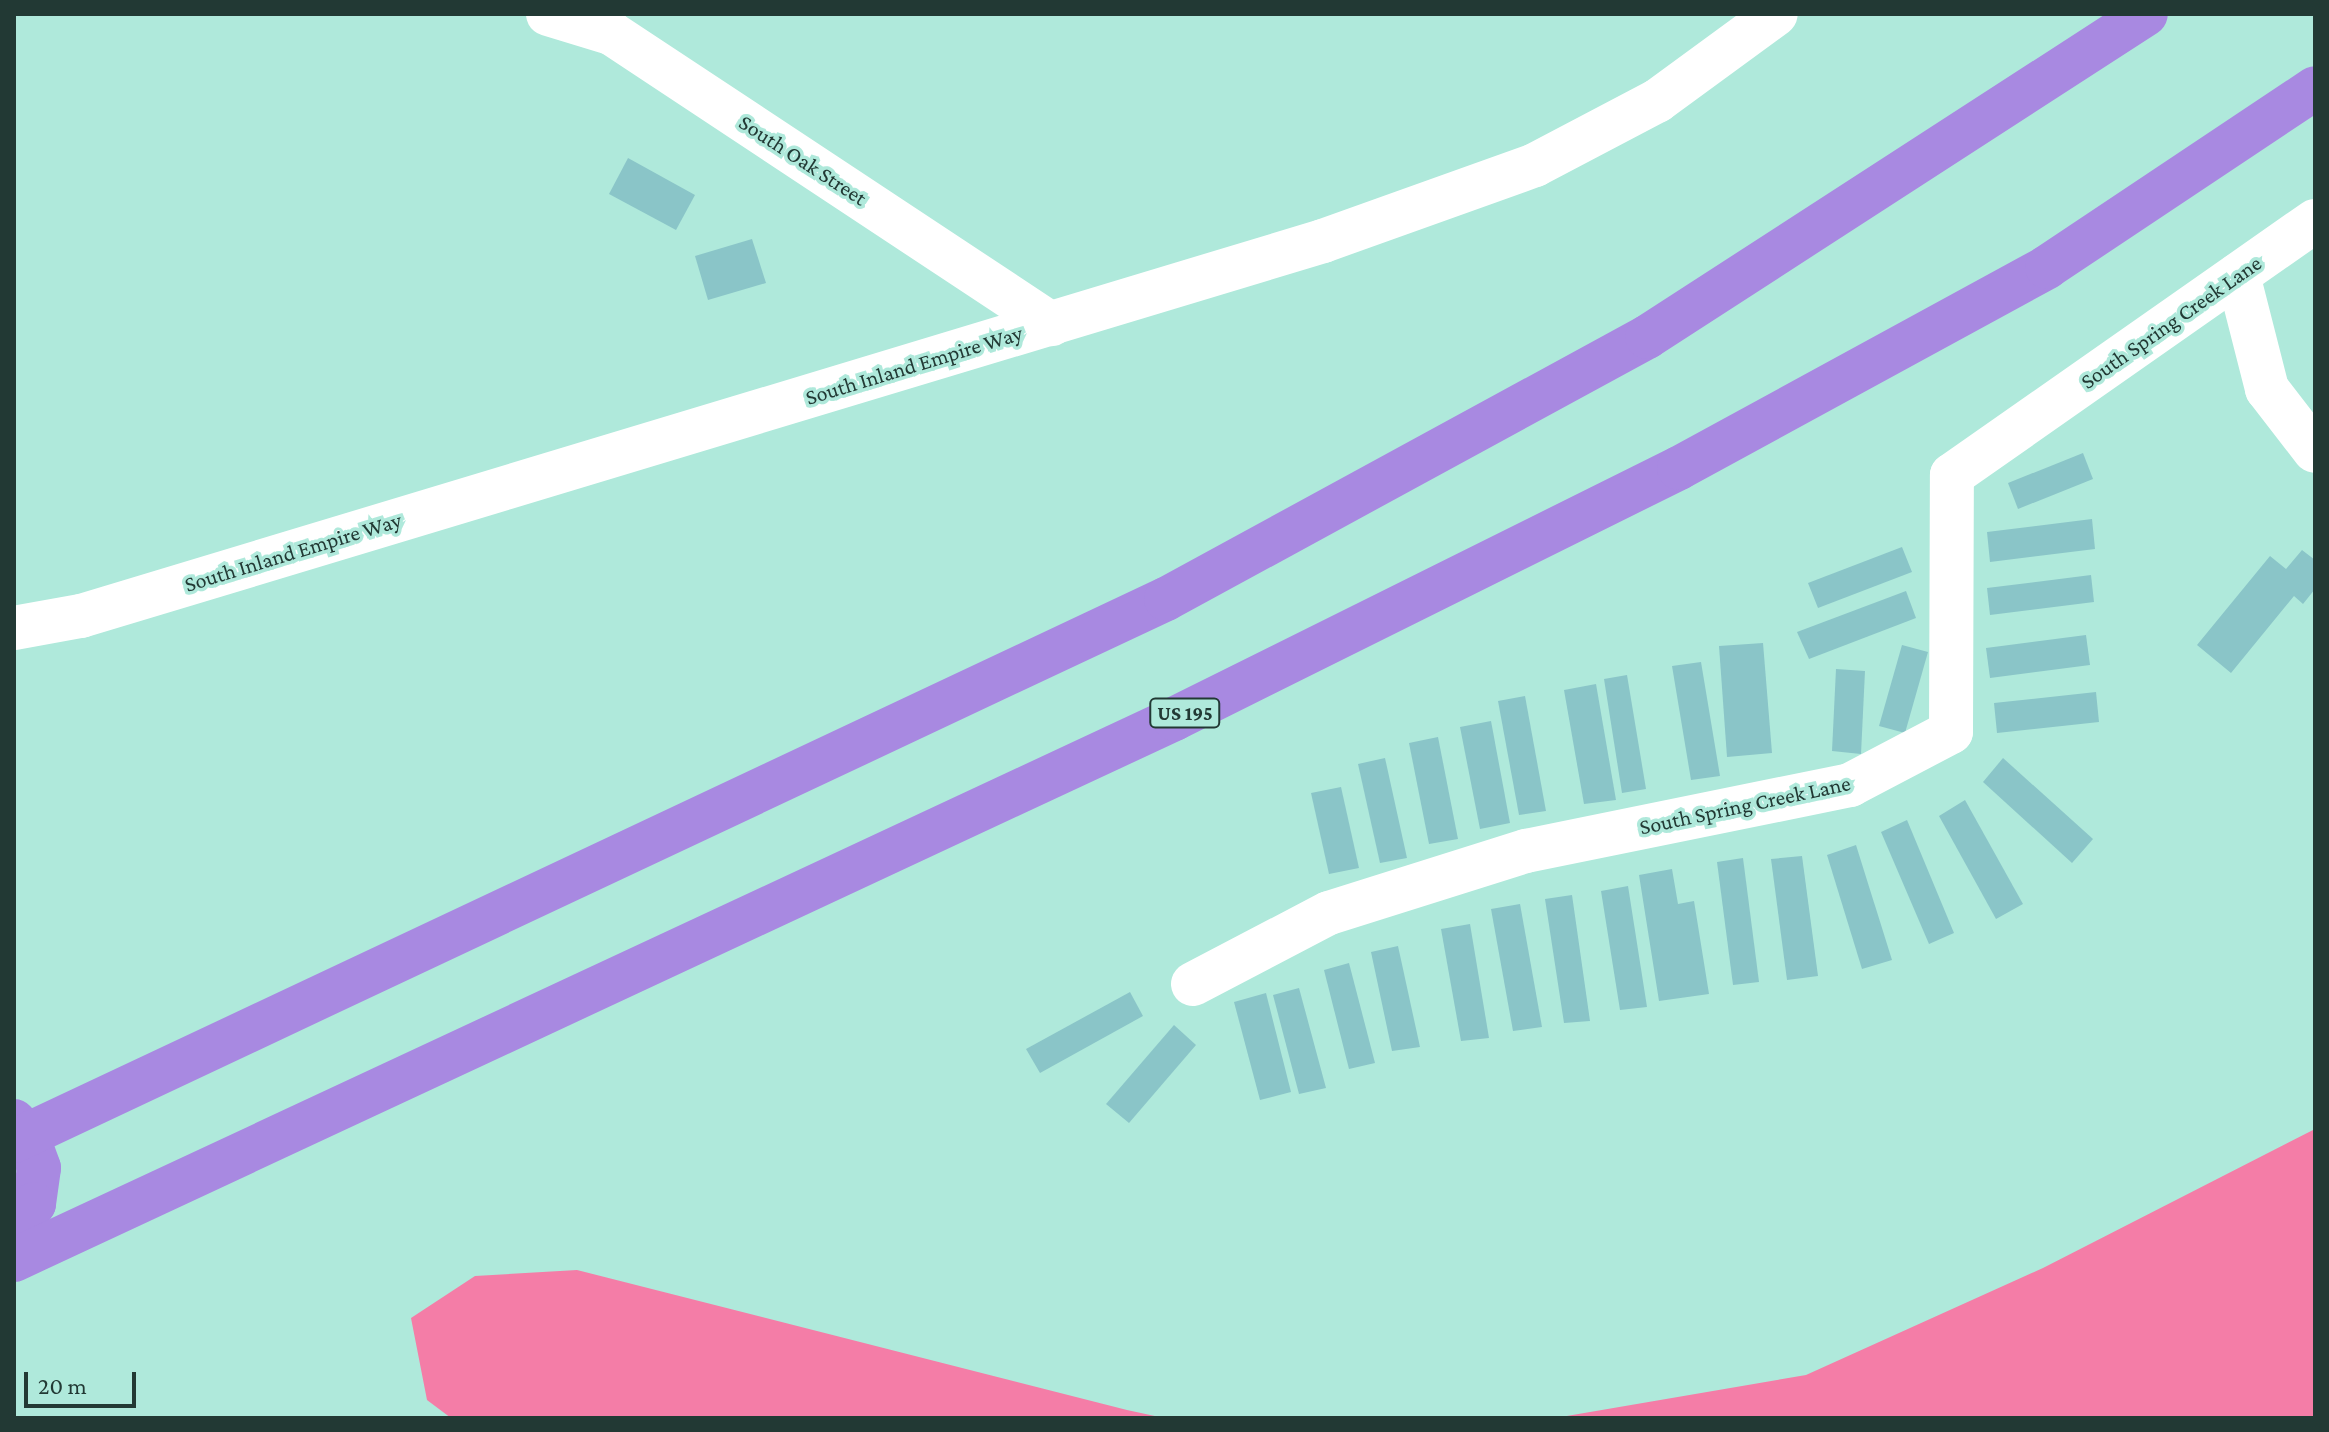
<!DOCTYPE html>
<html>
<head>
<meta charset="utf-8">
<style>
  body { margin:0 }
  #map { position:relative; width:2329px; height:1432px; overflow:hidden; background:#afe9db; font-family:"Crimson Pro",serif }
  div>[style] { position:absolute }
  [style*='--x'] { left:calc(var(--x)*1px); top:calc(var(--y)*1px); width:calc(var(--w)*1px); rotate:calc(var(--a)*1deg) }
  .forest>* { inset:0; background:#f47da7 }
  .building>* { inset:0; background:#8ac5c8 }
  .minor>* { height:44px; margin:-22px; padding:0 22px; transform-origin:22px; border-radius:22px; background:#fff }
  .highway>* { height:44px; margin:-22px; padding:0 22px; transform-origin:22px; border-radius:22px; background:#a889e1 }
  span { translate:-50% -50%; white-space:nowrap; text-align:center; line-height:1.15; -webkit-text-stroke:7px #afe9db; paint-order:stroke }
  .shield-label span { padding:2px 6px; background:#afe9db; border:2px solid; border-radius:6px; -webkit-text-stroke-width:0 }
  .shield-label { font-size:20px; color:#223934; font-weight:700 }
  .street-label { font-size:22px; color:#223934 }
  .frame { position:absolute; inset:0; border:16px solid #223934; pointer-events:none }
  .scale { position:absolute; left:24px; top:1372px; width:112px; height:36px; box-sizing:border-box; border:4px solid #223934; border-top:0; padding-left:10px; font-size:24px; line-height:28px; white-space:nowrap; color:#223934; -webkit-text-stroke:6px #afe9db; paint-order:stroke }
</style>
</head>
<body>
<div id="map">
  <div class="forest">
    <div style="clip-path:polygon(2315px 1129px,2315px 1418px,1555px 1418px,1806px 1375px,2043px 1268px)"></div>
    <div style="clip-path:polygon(577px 1270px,1127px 1410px,1164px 1418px,451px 1418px,427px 1400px,411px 1318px,475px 1276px)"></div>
  </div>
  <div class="building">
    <div style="clip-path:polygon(628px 158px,695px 195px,676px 230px,609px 194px)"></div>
    <div style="clip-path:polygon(752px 239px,766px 283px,708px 300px,695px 256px)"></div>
    <div style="clip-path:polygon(2083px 453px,2093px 479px,2018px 509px,2008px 483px)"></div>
    <div style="clip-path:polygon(2092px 519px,2095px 549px,1990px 562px,1987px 532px)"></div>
    <div style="clip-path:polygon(1902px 547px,1912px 572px,1818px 608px,1808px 583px)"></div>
    <div style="clip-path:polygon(2302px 550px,2315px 560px,2315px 589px,2303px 604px,2294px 596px,2231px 673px,2197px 645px,2270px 556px,2286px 569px)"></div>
    <div style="clip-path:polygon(2091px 575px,2094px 602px,1990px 615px,1987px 588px)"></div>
    <div style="clip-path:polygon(1906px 591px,1916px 618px,1809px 659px,1797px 632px)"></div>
    <div style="clip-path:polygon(2086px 635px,2090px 665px,1990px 678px,1986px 648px)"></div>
    <div style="clip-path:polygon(1763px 643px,1772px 753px,1727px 757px,1719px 646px)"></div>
    <div style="clip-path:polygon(1902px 645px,1928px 652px,1905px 733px,1879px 726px)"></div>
    <div style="clip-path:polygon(1701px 662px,1720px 776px,1691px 780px,1672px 666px)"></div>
    <div style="clip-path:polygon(1836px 669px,1865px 671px,1861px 754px,1832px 751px)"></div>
    <div style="clip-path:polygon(1627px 675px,1646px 789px,1622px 793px,1604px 679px)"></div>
    <div style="clip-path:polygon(1596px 684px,1616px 800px,1584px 804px,1564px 690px)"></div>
    <div style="clip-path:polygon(2096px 692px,2099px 722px,1997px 733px,1994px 703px)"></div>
    <div style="clip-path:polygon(1525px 696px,1546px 811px,1519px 815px,1498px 701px)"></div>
    <div style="clip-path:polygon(1491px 721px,1510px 823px,1480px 829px,1460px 727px)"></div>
    <div style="clip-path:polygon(1438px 737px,1458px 839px,1429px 844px,1409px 743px)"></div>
    <div style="clip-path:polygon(1385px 758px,1407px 858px,1380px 863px,1358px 764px)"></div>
    <div style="clip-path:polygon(2003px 758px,2093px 839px,2072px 863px,1983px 782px)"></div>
    <div style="clip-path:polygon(1341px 787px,1359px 868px,1329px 874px,1311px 793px)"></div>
    <div style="clip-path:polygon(1965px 800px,2023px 904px,1996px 919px,1939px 816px)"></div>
    <div style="clip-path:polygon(1907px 820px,1954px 933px,1929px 944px,1881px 832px)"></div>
    <div style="clip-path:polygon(1856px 845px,1892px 960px,1862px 969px,1827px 855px)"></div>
    <div style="clip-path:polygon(1802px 856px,1818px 976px,1787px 980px,1771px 859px)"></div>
    <div style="clip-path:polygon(1743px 858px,1759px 982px,1733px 985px,1717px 862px)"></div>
    <div style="clip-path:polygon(1672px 869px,1678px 904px,1694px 901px,1709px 994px,1659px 1001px,1639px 875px)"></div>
    <div style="clip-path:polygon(1628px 886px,1647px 1007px,1620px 1010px,1601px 891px)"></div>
    <div style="clip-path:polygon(1572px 895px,1590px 1021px,1564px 1023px,1545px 899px)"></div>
    <div style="clip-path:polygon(1520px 904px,1542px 1027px,1513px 1031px,1491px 909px)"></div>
    <div style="clip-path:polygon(1470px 924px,1489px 1038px,1461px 1041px,1441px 929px)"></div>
    <div style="clip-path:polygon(1398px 946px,1420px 1047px,1392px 1051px,1371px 952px)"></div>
    <div style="clip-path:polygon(1349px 963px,1375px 1063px,1349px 1069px,1324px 970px)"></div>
    <div style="clip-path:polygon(1299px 988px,1326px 1088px,1299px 1094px,1273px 995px)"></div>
    <div style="clip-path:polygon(1130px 992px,1143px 1016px,1040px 1073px,1026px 1049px)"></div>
    <div style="clip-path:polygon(1266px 993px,1291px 1092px,1260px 1100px,1234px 1002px)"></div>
    <div style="clip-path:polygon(1174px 1025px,1196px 1045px,1129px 1123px,1106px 1104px)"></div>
  </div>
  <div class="minor">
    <div style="--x:548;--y:14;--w:66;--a:16.8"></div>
    <div style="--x:611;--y:33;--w:528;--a:33.48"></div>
    <div style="--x:2238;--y:275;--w:118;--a:75.7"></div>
    <div style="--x:2267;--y:389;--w:78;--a:52.3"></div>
    <div style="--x:14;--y:628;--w:68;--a:-10.2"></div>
    <div style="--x:81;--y:616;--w:1297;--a:-16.8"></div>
    <div style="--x:1323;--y:241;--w:225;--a:-19.7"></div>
    <div style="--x:1535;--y:165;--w:138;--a:-27.7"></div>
    <div style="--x:1657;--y:101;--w:147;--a:-36.2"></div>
    <div style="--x:1193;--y:984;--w:153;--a:-27.6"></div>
    <div style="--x:1329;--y:913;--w:207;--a:-17.5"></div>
    <div style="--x:1526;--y:851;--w:331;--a:-11.5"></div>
    <div style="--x:1850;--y:785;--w:114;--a:-27.7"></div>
    <div style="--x:1951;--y:732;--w:257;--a:-89.8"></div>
    <div style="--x:1952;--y:475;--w:443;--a:-35"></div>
  </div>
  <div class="highway">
    <div style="--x:14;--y:1121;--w:19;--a:47"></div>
    <div style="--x:27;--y:1135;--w:35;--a:70"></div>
    <div style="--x:39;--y:1168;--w:36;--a:98"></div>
    <div style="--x:34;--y:1204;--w:30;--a:132"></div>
    <div style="--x:14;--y:1141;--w:1273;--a:-25.2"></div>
    <div style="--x:1166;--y:599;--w:548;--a:-28.58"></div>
    <div style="--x:1647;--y:337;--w:594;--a:-32.91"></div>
    <div style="--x:14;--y:1260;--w:1280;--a:-25"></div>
    <div style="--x:1174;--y:719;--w:564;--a:-26.43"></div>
    <div style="--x:1679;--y:468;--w:419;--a:-28.6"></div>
    <div style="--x:2047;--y:267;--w:322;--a:-33.7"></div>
  </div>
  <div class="shield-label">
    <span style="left:1185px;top:713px">US 195</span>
  </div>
  <div class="street-label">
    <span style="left:803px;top:160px;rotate:33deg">South Oak Street</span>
    <span style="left:2171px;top:322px;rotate:-35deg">South Spring Creek Lane</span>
    <span style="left:914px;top:365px;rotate:-17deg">South Inland Empire Way</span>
    <span style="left:293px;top:552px;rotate:-17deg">South Inland Empire Way</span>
    <span style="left:1745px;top:805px;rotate:-12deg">South Spring Creek Lane</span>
  </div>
  <div class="frame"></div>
  <div class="scale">20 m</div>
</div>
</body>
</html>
